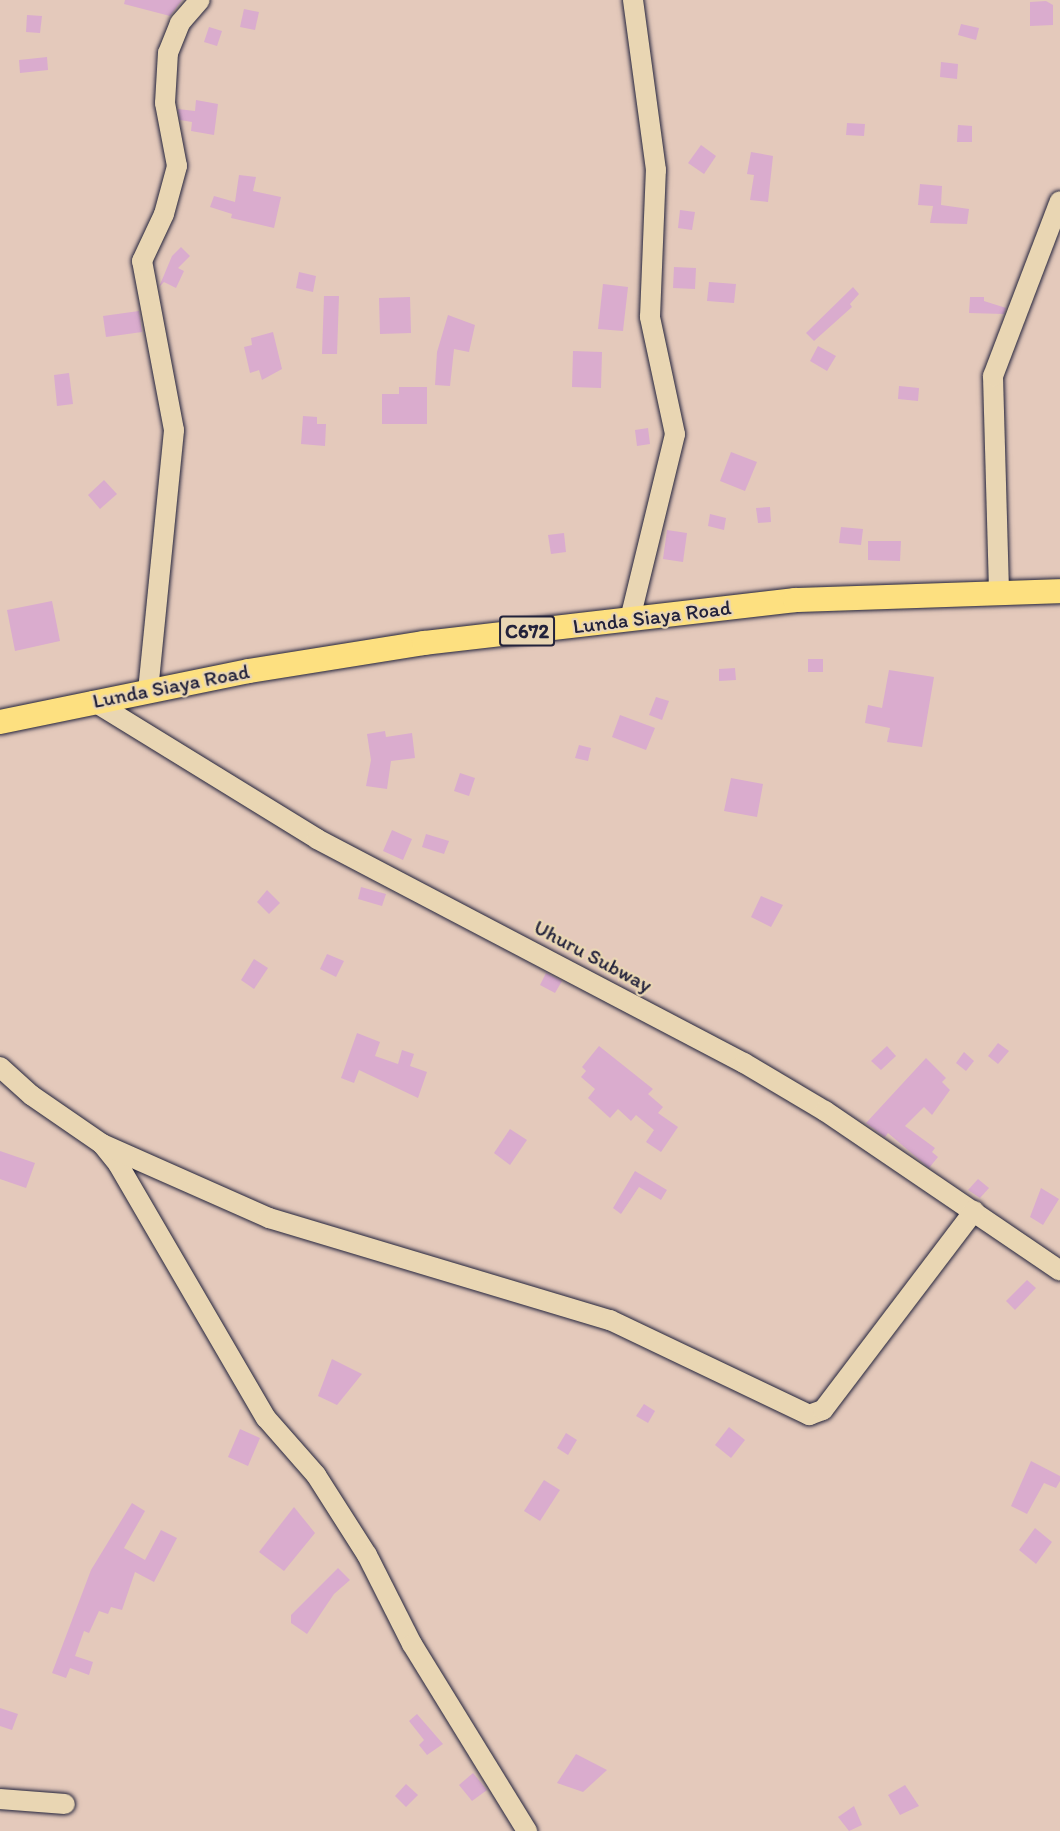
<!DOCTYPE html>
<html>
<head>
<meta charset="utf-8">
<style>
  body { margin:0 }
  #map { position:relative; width:1060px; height:1831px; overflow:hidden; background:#e4c9bb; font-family:Itim,sans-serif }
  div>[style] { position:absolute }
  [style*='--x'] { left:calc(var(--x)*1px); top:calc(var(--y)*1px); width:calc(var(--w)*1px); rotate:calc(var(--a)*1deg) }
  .building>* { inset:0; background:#daacce }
  .roads { filter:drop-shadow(0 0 2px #22223b) drop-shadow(0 0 2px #22223b) }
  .minor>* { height:20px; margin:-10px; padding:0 10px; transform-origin:10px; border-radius:10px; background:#e9d6b3 }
  .major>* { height:24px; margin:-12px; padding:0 12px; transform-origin:12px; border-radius:12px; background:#fde080 }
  span { translate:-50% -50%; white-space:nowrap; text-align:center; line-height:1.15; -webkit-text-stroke:4.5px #e9d6b3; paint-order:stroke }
  .shield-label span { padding:2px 4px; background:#e9d6b3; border:2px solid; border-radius:4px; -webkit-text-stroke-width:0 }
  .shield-label { font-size:20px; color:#22223b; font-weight:700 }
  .street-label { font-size:21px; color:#22223b }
</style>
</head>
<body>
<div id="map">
  <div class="building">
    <div style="clip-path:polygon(125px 0,182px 0,170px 16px,124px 4px)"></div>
    <div style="clip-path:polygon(1046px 1px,1053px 5px,1053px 25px,1030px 26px,1030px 2px)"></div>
    <div style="clip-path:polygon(244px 9px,259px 12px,255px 30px,240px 27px)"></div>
    <div style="clip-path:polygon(27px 15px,42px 16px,40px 33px,26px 32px)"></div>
    <div style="clip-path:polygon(961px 24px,979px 28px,976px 40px,958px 35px)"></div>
    <div style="clip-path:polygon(209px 27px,222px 31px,217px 46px,204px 42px)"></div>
    <div style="clip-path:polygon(47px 57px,48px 70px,20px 73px,19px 60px)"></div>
    <div style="clip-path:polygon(941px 62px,958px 64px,957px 79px,940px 77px)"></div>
    <div style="clip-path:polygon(196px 100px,218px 104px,214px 135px,191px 131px,192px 122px,180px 120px,178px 109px,195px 111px)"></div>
    <div style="clip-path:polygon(847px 123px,865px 124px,864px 136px,846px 135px)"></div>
    <div style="clip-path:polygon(958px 125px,972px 126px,972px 142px,957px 142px)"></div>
    <div style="clip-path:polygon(701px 145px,716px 156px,704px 174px,688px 163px)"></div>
    <div style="clip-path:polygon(751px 152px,773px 156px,768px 202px,750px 200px,754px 175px,747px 174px)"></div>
    <div style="clip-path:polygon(239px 175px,256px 177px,253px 191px,281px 197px,274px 228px,231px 218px,232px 214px,210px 207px,214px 196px,235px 202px)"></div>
    <div style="clip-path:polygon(920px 184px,942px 186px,941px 205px,969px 209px,967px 224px,930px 223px,933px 206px,918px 205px)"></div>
    <div style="clip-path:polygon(680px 210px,695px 212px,692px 230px,678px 228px)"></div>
    <div style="clip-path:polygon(181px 247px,190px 256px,178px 268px,184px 271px,176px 288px,164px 282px,159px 287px,172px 256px)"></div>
    <div style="clip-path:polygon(674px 267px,696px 268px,695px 289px,673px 288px)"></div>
    <div style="clip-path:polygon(299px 272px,316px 276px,313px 292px,296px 288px)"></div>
    <div style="clip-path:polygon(709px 282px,736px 284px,734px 303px,707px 301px)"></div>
    <div style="clip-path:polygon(603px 284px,628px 287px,623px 331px,598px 329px)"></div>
    <div style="clip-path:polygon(853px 287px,859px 294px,850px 304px,852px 307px,814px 341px,806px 333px)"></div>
    <div style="clip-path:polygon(324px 296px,339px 296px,337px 354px,322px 354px)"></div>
    <div style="clip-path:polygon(410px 297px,411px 333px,380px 334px,379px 298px)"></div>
    <div style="clip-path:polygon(970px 297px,984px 297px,984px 301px,1006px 308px,1004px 314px,969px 313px)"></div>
    <div style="clip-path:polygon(139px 311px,142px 332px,106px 337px,103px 316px)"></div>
    <div style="clip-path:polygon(448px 315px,475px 325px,469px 352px,454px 349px,450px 386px,435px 385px,437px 352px)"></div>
    <div style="clip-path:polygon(273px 332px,282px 369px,262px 380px,259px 370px,250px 373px,244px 347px,252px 345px,251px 338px)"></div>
    <div style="clip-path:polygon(818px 346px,836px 356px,827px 371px,810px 361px)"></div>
    <div style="clip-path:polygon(573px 351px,602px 352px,601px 388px,572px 387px)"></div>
    <div style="clip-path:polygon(69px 373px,73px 404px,57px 406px,54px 375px)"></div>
    <div style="clip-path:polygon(899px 386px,919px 388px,918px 401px,898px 399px)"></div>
    <div style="clip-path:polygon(399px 387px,427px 387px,427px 424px,382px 424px,382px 394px,399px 394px)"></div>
    <div style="clip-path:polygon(303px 416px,317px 417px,317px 424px,326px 424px,325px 446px,301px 444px)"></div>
    <div style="clip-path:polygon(648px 428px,650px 444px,637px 446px,635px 430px)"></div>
    <div style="clip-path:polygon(731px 452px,757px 462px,745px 491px,720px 481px)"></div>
    <div style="clip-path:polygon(104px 480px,117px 494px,100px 509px,88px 495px)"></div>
    <div style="clip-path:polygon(770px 507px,771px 522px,758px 523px,756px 508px)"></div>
    <div style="clip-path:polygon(710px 514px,726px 518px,724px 530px,708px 526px)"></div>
    <div style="clip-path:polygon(841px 527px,863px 529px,861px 545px,839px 543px)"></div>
    <div style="clip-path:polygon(667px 530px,687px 533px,683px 562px,663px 559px)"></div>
    <div style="clip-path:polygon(564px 533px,566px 552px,551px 554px,548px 535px)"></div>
    <div style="clip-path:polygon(868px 541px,901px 541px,900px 561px,868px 560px)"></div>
    <div style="clip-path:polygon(52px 601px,60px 641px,15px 651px,7px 610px)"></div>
    <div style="clip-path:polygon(808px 659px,823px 659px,823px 672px,808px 672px)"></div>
    <div style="clip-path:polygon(735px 668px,736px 680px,719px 681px,719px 669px)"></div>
    <div style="clip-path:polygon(889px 670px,934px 677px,922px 747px,887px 742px,890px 728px,865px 723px,868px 705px,882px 708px)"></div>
    <div style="clip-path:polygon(656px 697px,669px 701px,662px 720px,649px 715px)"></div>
    <div style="clip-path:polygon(620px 715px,655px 728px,646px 750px,612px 737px)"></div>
    <div style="clip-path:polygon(385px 731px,386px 737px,412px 733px,415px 758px,391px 761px,387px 789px,366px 786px,371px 760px,367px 734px)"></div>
    <div style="clip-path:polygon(579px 745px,591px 748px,588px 761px,575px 758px)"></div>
    <div style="clip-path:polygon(460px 773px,475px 778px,469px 796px,454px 791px)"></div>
    <div style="clip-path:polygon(731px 778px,763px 784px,757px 817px,724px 811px)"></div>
    <div style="clip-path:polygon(392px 830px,412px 839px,403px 860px,383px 851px)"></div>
    <div style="clip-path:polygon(426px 834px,449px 841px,444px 854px,422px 847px)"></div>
    <div style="clip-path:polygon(361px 887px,386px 894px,382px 906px,358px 899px)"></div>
    <div style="clip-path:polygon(267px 890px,280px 903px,269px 914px,257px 902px)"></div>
    <div style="clip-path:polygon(761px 896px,783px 905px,771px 927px,751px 917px)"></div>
    <div style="clip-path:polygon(327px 954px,344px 961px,336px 977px,320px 969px)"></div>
    <div style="clip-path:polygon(254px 959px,268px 968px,254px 989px,241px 980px)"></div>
    <div style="clip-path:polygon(546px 973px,562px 981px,555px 993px,540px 985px)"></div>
    <div style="clip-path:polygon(357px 1033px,380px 1042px,375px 1056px,398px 1064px,402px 1050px,414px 1054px,410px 1066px,427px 1072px,418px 1098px,359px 1070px,354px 1083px,341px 1078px)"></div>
    <div style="clip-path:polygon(998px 1043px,1009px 1051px,998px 1064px,988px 1056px)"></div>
    <div style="clip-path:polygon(599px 1046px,653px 1089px,648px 1094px,663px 1107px,658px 1113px,678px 1127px,661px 1152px,646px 1142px,654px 1130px,636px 1115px,631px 1121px,618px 1109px,610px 1118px,588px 1098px,595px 1089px,581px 1077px,586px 1071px,582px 1067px)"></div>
    <div style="clip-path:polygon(887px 1046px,896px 1056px,881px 1070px,871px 1061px)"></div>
    <div style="clip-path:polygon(964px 1052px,974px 1061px,966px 1071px,956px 1063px)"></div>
    <div style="clip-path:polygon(926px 1058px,946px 1078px,942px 1082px,950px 1090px,932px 1115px,924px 1107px,905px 1126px,935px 1148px,932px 1152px,938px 1157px,929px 1168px,888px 1133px,885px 1137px,866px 1123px)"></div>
    <div style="clip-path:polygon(510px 1129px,527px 1140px,510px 1165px,494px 1153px)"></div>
    <div style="clip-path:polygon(0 1151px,35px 1163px,26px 1188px,0 1179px)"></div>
    <div style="clip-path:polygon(635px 1171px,667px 1190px,661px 1200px,639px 1187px,621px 1214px,613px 1208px)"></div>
    <div style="clip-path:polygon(978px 1179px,989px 1188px,980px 1198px,968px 1190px)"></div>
    <div style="clip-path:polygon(1041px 1188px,1059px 1199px,1043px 1225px,1030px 1217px)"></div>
    <div style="clip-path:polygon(1027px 1280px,1036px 1288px,1015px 1310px,1006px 1301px)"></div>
    <div style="clip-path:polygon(332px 1359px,362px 1374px,337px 1405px,318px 1396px)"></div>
    <div style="clip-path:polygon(644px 1404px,655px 1411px,648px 1423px,636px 1416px)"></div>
    <div style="clip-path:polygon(729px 1427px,745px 1440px,731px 1458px,715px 1445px)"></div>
    <div style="clip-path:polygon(240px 1429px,260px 1438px,248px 1466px,228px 1457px)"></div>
    <div style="clip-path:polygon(566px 1433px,577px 1440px,568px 1455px,557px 1448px)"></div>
    <div style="clip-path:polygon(1031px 1461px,1060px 1476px,1060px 1481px,1056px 1488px,1044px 1483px,1027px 1514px,1011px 1506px)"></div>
    <div style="clip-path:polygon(544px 1480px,560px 1490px,540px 1521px,524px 1511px)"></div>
    <div style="clip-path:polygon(132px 1503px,145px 1511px,124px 1548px,145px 1560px,161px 1530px,177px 1538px,154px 1582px,135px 1572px,122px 1610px,111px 1607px,108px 1614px,99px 1611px,89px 1633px,84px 1631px,75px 1656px,93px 1662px,89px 1675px,70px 1668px,66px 1678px,52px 1673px,91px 1570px)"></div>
    <div style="clip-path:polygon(294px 1507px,315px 1533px,284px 1571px,259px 1552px)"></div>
    <div style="clip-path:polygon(1035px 1528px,1052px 1542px,1036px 1564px,1019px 1550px)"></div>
    <div style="clip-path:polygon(338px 1568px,350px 1580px,334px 1594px,307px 1634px,291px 1623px,291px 1615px)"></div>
    <div style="clip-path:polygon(0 1708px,18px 1714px,12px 1730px,0 1726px)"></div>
    <div style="clip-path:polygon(417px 1714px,443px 1744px,427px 1755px,419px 1745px,424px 1740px,409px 1721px)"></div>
    <div style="clip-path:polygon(576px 1754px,607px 1770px,583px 1792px,557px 1783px)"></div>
    <div style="clip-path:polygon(473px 1773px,487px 1790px,472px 1801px,459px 1785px)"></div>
    <div style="clip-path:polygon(406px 1784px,418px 1795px,406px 1807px,395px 1796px)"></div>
    <div style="clip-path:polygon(905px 1785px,919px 1806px,900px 1815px,888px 1795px)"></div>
    <div style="clip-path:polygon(854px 1806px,862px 1825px,849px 1831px,838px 1817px)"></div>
  </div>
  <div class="roads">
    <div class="minor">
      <div style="--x:999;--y:591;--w:215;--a:-91.6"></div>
      <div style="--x:993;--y:376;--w:187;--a:-69.1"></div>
      <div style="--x:630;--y:619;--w:190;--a:-76.3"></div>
      <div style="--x:675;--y:434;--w:120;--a:-102.1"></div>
      <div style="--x:650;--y:317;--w:147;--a:-87.7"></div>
      <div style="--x:656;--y:170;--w:172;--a:-97.7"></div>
      <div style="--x:148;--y:691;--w:262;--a:-84.3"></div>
      <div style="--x:174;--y:430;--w:172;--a:-100.7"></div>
      <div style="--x:142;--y:261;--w:52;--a:-64.9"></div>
      <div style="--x:164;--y:214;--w:50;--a:-74.8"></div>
      <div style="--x:177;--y:166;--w:64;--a:-100.8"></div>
      <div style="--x:165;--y:103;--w:50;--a:-86.6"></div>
      <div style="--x:168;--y:53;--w:32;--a:-68"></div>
      <div style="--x:180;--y:23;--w:30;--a:-49"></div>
      <div style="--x:93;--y:701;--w:263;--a:31.6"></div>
      <div style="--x:317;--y:839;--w:482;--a:27.7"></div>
      <div style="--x:744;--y:1063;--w:94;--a:30.7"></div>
      <div style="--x:825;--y:1111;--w:284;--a:34.2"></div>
      <div style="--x:0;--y:1067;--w:42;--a:42.1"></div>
      <div style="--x:31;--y:1095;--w:86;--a:34.6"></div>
      <div style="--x:102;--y:1144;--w:26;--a:51"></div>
      <div style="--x:118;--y:1164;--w:294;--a:59.8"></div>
      <div style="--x:266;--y:1418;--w:76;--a:48.7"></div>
      <div style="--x:316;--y:1475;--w:95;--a:57.5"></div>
      <div style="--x:367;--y:1555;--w:100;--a:63.2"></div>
      <div style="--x:412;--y:1644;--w:220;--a:58.4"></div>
      <div style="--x:102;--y:1144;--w:183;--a:23.9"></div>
      <div style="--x:269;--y:1218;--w:356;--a:16.7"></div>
      <div style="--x:610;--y:1320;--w:221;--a:25.5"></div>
      <div style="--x:809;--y:1415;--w:15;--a:-20"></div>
      <div style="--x:823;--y:1410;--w:250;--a:-52.8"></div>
      <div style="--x:0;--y:1799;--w:65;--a:4.4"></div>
    </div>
    <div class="major">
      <div style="--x:0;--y:722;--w:254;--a:-11.6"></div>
      <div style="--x:249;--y:671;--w:177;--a:-9.1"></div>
      <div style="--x:424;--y:643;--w:373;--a:-6.6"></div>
      <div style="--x:795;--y:600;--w:265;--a:-1.9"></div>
    </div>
  </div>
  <div class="shield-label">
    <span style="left:527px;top:631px">C672</span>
  </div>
  <div class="street-label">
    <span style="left:652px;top:617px;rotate:-7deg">Lunda Siaya Road</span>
    <span style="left:171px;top:686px;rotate:-11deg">Lunda Siaya Road</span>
    <span style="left:593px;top:956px;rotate:28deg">Uhuru Subway</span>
  </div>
</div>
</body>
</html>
